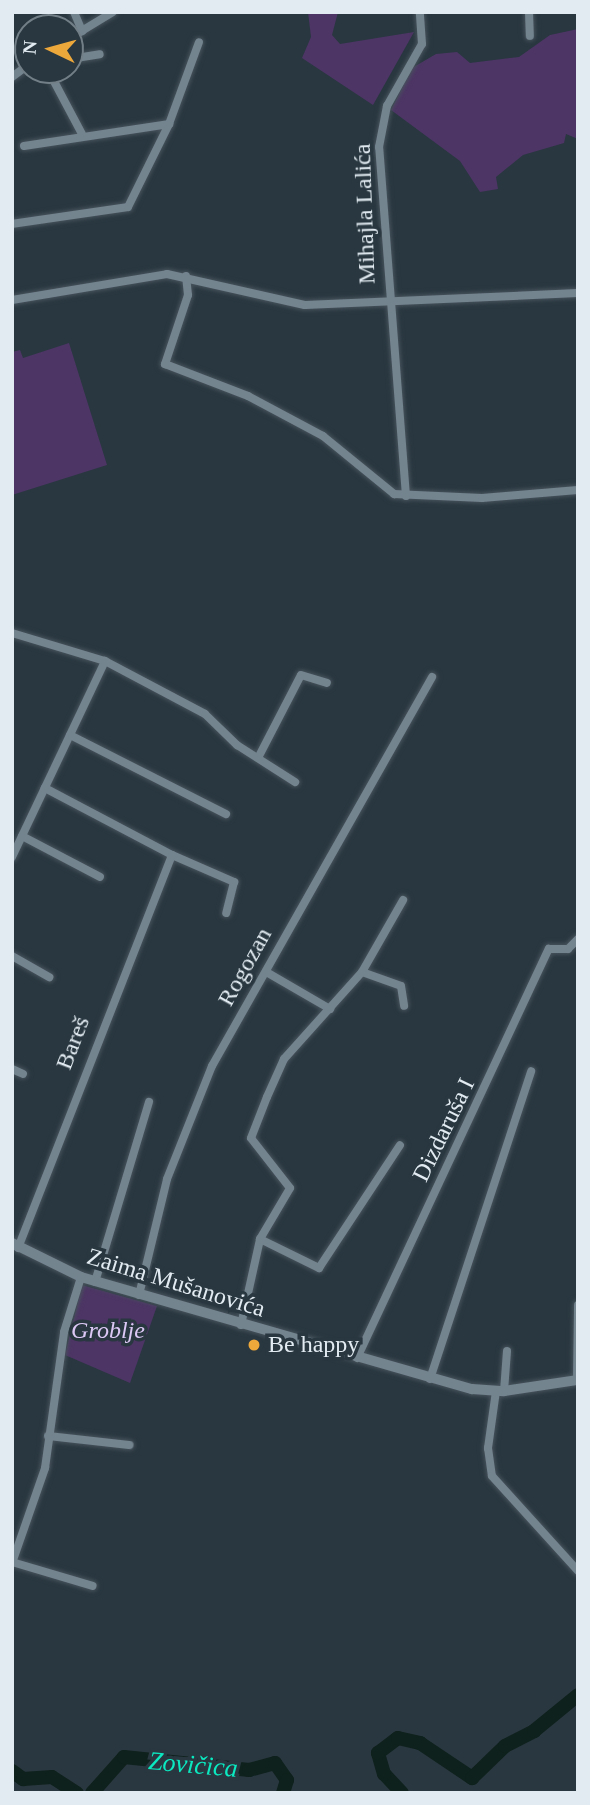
<!DOCTYPE html>
<html>
<head>
<meta charset="utf-8">
<style>
  body { margin:0 }
  #map { position:relative; width:590px; height:1805px; overflow:hidden; background:#293740; font-family:"Times New Roman",serif }
  div>[style] { position:absolute }
  [style*='--x'] { left:calc(var(--x)*1px); top:calc(var(--y)*1px); width:calc(var(--w)*1px); rotate:calc(var(--a)*1deg) }
  .green>* { inset:0; background:#4d3565 }
  .river>* { height:14px; margin:-7px; padding:0 7px; transform-origin:7px; border-radius:7px; background:#0f211c }
  .roads { filter:drop-shadow(0 0 2px #47535c) drop-shadow(0 0 2px #47535c) }
  .minor>* { height:8px; margin:-4px; padding:0 4px; transform-origin:4px; border-radius:4px; background:#74848f }
  .tertiary>* { height:10px; margin:-5px; padding:0 5px; transform-origin:5px; border-radius:5px; background:#74848f }
  .dots>* { width:19px; height:19px; translate:-50% -50%; box-sizing:border-box; border:4px solid #293740; border-radius:50% }
  span { translate:-50% -50%; white-space:nowrap; text-align:center; line-height:1.15; -webkit-text-stroke:7px #293740; paint-order:stroke }
  .street-label { font-size:24px; color:#e2ebf1 }
  .park-label { font-size:24px; color:#dcc8f4; font-style:italic }
  .poi-label { font-size:24px; color:#e2ebf1 }
  .left { translate:0 -50%; text-align:left }
  .water-label { font-size:26px; color:#0be9c0; font-style:italic }
  .frame { position:absolute; inset:0; border:14px solid #e2ebf1; pointer-events:none }
  .north { position:absolute; left:14px; top:14px; width:70px; height:70px; box-sizing:border-box; background:#293740; border:2px solid #737f87; border-radius:50%; rotate:275deg; font-size:19px; font-weight:700; line-height:28px; text-align:center; color:#e2ebf1 }
  .north::after { content:''; display:block; margin:auto; width:24px; height:32px; background:#eda83b; clip-path:polygon(50% 0,100% 100%,50% 72%,0 100%) }
</style>
</head>
<body>
<div id="map">
  <div class="green">
    <div style="clip-path:polygon(308px 12px,338px 12px,332px 35px,340px 44px,414px 32px,373px 105px,302px 58px,311px 37px)"></div>
    <div style="clip-path:polygon(578px 29px,578px 139px,566px 134px,564px 143px,523px 155px,496px 177px,498px 189px,480px 192px,460px 161px,391px 110px,412px 68px,436px 54px,457px 52px,470px 63px,519px 57px,550px 35px)"></div>
    <div style="clip-path:polygon(69px 343px,107px 465px,12px 495px,12px 352px,20px 350px,23px 358px)"></div>
    <div style="clip-path:polygon(82px 1285px,157px 1306px,130px 1383px,65px 1355px)"></div>
  </div>
  <div class="river">
    <div style="--x:12;--y:1771;--w:14;--a:36"></div>
    <div style="--x:23;--y:1779;--w:29;--a:-4"></div>
    <div style="--x:52;--y:1777;--w:30;--a:33"></div>
    <div style="--x:92;--y:1793;--w:48;--a:-48.4"></div>
    <div style="--x:124;--y:1757;--w:126;--a:5.9"></div>
    <div style="--x:249;--y:1770;--w:27;--a:-15"></div>
    <div style="--x:275;--y:1763;--w:21;--a:55"></div>
    <div style="--x:287;--y:1780;--w:14;--a:107"></div>
    <div style="--x:402;--y:1793;--w:26;--a:-133"></div>
    <div style="--x:384;--y:1774;--w:22;--a:-106"></div>
    <div style="--x:378;--y:1753;--w:25;--a:-37"></div>
    <div style="--x:398;--y:1738;--w:23;--a:13"></div>
    <div style="--x:420;--y:1743;--w:63;--a:33.9"></div>
    <div style="--x:472;--y:1778;--w:46;--a:-44.1"></div>
    <div style="--x:505;--y:1746;--w:33;--a:-27"></div>
    <div style="--x:534;--y:1731;--w:57;--a:-39.3"></div>
  </div>
  <div class="roads">
    <div class="minor">
      <div style="--x:74;--y:12;--w:21;--a:67"></div>
      <div style="--x:529;--y:12;--w:24;--a:88"></div>
      <div style="--x:70;--y:38;--w:50;--a:-31.2"></div>
      <div style="--x:70;--y:59;--w:30;--a:-9"></div>
      <div style="--x:48;--y:70;--w:72;--a:62"></div>
      <div style="--x:12;--y:77;--w:20;--a:-37"></div>
      <div style="--x:24;--y:146;--w:147;--a:-8.6"></div>
      <div style="--x:169;--y:124;--w:87;--a:-69.9"></div>
      <div style="--x:12;--y:224;--w:117;--a:-8.3"></div>
      <div style="--x:128;--y:207;--w:93;--a:-63.7"></div>
      <div style="--x:186;--y:276;--w:19;--a:84"></div>
      <div style="--x:188;--y:295;--w:73;--a:108.4"></div>
      <div style="--x:165;--y:364;--w:89;--a:21.1"></div>
      <div style="--x:248;--y:396;--w:85;--a:28.1"></div>
      <div style="--x:323;--y:436;--w:92;--a:39.2"></div>
      <div style="--x:394;--y:494;--w:88;--a:2.6"></div>
      <div style="--x:482;--y:498;--w:96;--a:-4.8"></div>
      <div style="--x:12;--y:300;--w:157;--a:-9.5"></div>
      <div style="--x:167;--y:274;--w:141;--a:12.7"></div>
      <div style="--x:305;--y:305;--w:273;--a:-2.5"></div>
      <div style="--x:406;--y:496;--w:350;--a:-94.4"></div>
      <div style="--x:379;--y:147;--w:42;--a:-79"></div>
      <div style="--x:387;--y:106;--w:71;--a:-60.6"></div>
      <div style="--x:422;--y:44;--w:32;--a:-94"></div>
      <div style="--x:12;--y:633;--w:97;--a:16.8"></div>
      <div style="--x:105;--y:661;--w:113;--a:27.9"></div>
      <div style="--x:205;--y:714;--w:45;--a:44.1"></div>
      <div style="--x:237;--y:745;--w:69;--a:32.5"></div>
      <div style="--x:70;--y:735;--w:175;--a:26.9"></div>
      <div style="--x:258;--y:758;--w:93;--a:-62.6"></div>
      <div style="--x:301;--y:675;--w:27;--a:17"></div>
      <div style="--x:22;--y:836;--w:88;--a:27.7"></div>
      <div style="--x:172;--y:855;--w:68;--a:23.5"></div>
      <div style="--x:234;--y:882;--w:32;--a:104"></div>
      <div style="--x:12;--y:857;--w:217;--a:-64.6"></div>
      <div style="--x:12;--y:956;--w:43;--a:29.6"></div>
      <div style="--x:362;--y:972;--w:41;--a:19.7"></div>
      <div style="--x:401;--y:986;--w:20;--a:81"></div>
      <div style="--x:268;--y:973;--w:72;--a:30.1"></div>
      <div style="--x:12;--y:1069;--w:12;--a:24"></div>
      <div style="--x:260;--y:1239;--w:66;--a:26.2"></div>
      <div style="--x:319;--y:1268;--w:147;--a:-56.6"></div>
      <div style="--x:18;--y:1248;--w:422;--a:-68.6"></div>
      <div style="--x:172;--y:855;--w:144;--a:-152.2"></div>
      <div style="--x:95;--y:1282;--w:188;--a:-73.3"></div>
      <div style="--x:139;--y:1295;--w:119;--a:-76.4"></div>
      <div style="--x:167;--y:1179;--w:122;--a:-68.3"></div>
      <div style="--x:212;--y:1066;--w:447;--a:-60.5"></div>
      <div style="--x:241;--y:1325;--w:88;--a:-77.5"></div>
      <div style="--x:260;--y:1239;--w:59;--a:-59.5"></div>
      <div style="--x:290;--y:1188;--w:63;--a:-128"></div>
      <div style="--x:251;--y:1138;--w:44;--a:-68.7"></div>
      <div style="--x:267;--y:1097;--w:42;--a:-65.9"></div>
      <div style="--x:284;--y:1059;--w:117;--a:-48.1"></div>
      <div style="--x:362;--y:972;--w:83;--a:-60.3"></div>
      <div style="--x:357;--y:1358;--w:452;--a:-64.9"></div>
      <div style="--x:549;--y:949;--w:19;--a:0"></div>
      <div style="--x:568;--y:949;--w:14;--a:-45"></div>
      <div style="--x:430;--y:1379;--w:324;--a:-71.8"></div>
      <div style="--x:577;--y:1380;--w:75;--a:-89.2"></div>
      <div style="--x:496;--y:1391;--w:58;--a:98"></div>
      <div style="--x:488;--y:1448;--w:28;--a:82"></div>
      <div style="--x:492;--y:1476;--w:128;--a:47.8"></div>
      <div style="--x:504;--y:1391;--w:40;--a:-85.7"></div>
      <div style="--x:48;--y:1436;--w:82;--a:6.3"></div>
      <div style="--x:12;--y:1562;--w:84;--a:16.5"></div>
      <div style="--x:12;--y:1563;--w:101;--a:-70.8"></div>
      <div style="--x:45;--y:1468;--w:137;--a:-82"></div>
      <div style="--x:64;--y:1332;--w:58;--a:-72.8"></div>
    </div>
    <div class="tertiary">
      <div style="--x:12;--y:1243;--w:77;--a:26.2"></div>
      <div style="--x:81;--y:1277;--w:407;--a:16"></div>
      <div style="--x:472;--y:1389;--w:32;--a:4"></div>
      <div style="--x:504;--y:1391;--w:75;--a:-8.5"></div>
    </div>
  </div>
  <div class="dots">
    <div style="left:254px;top:1345px;background:#eda83b"></div>
  </div>
  <div class="street-label">
    <span style="left:365px;top:214px;rotate:-92deg">Mihajla Lalića</span>
    <span style="left:245px;top:967px;rotate:-61deg">Rogozan</span>
    <span style="left:73px;top:1043px;rotate:-69deg">Bareš</span>
    <span style="left:444px;top:1130px;rotate:-64deg">Dizdaruša I</span>
    <span style="left:176px;top:1283px;rotate:17deg">Zaima Mušanovića</span>
  </div>
  <div class="park-label">
    <span style="left:108px;top:1331px">Groblje</span>
  </div>
  <div class="poi-label">
    <span class="left" style="left:268px;top:1345px">Be happy</span>
  </div>
  <div class="water-label">
    <span style="left:193px;top:1765px;rotate:5deg">Zovičica</span>
  </div>
  <div class="frame"></div>
  <div class="north">N</div>
</div>
</body>
</html>
